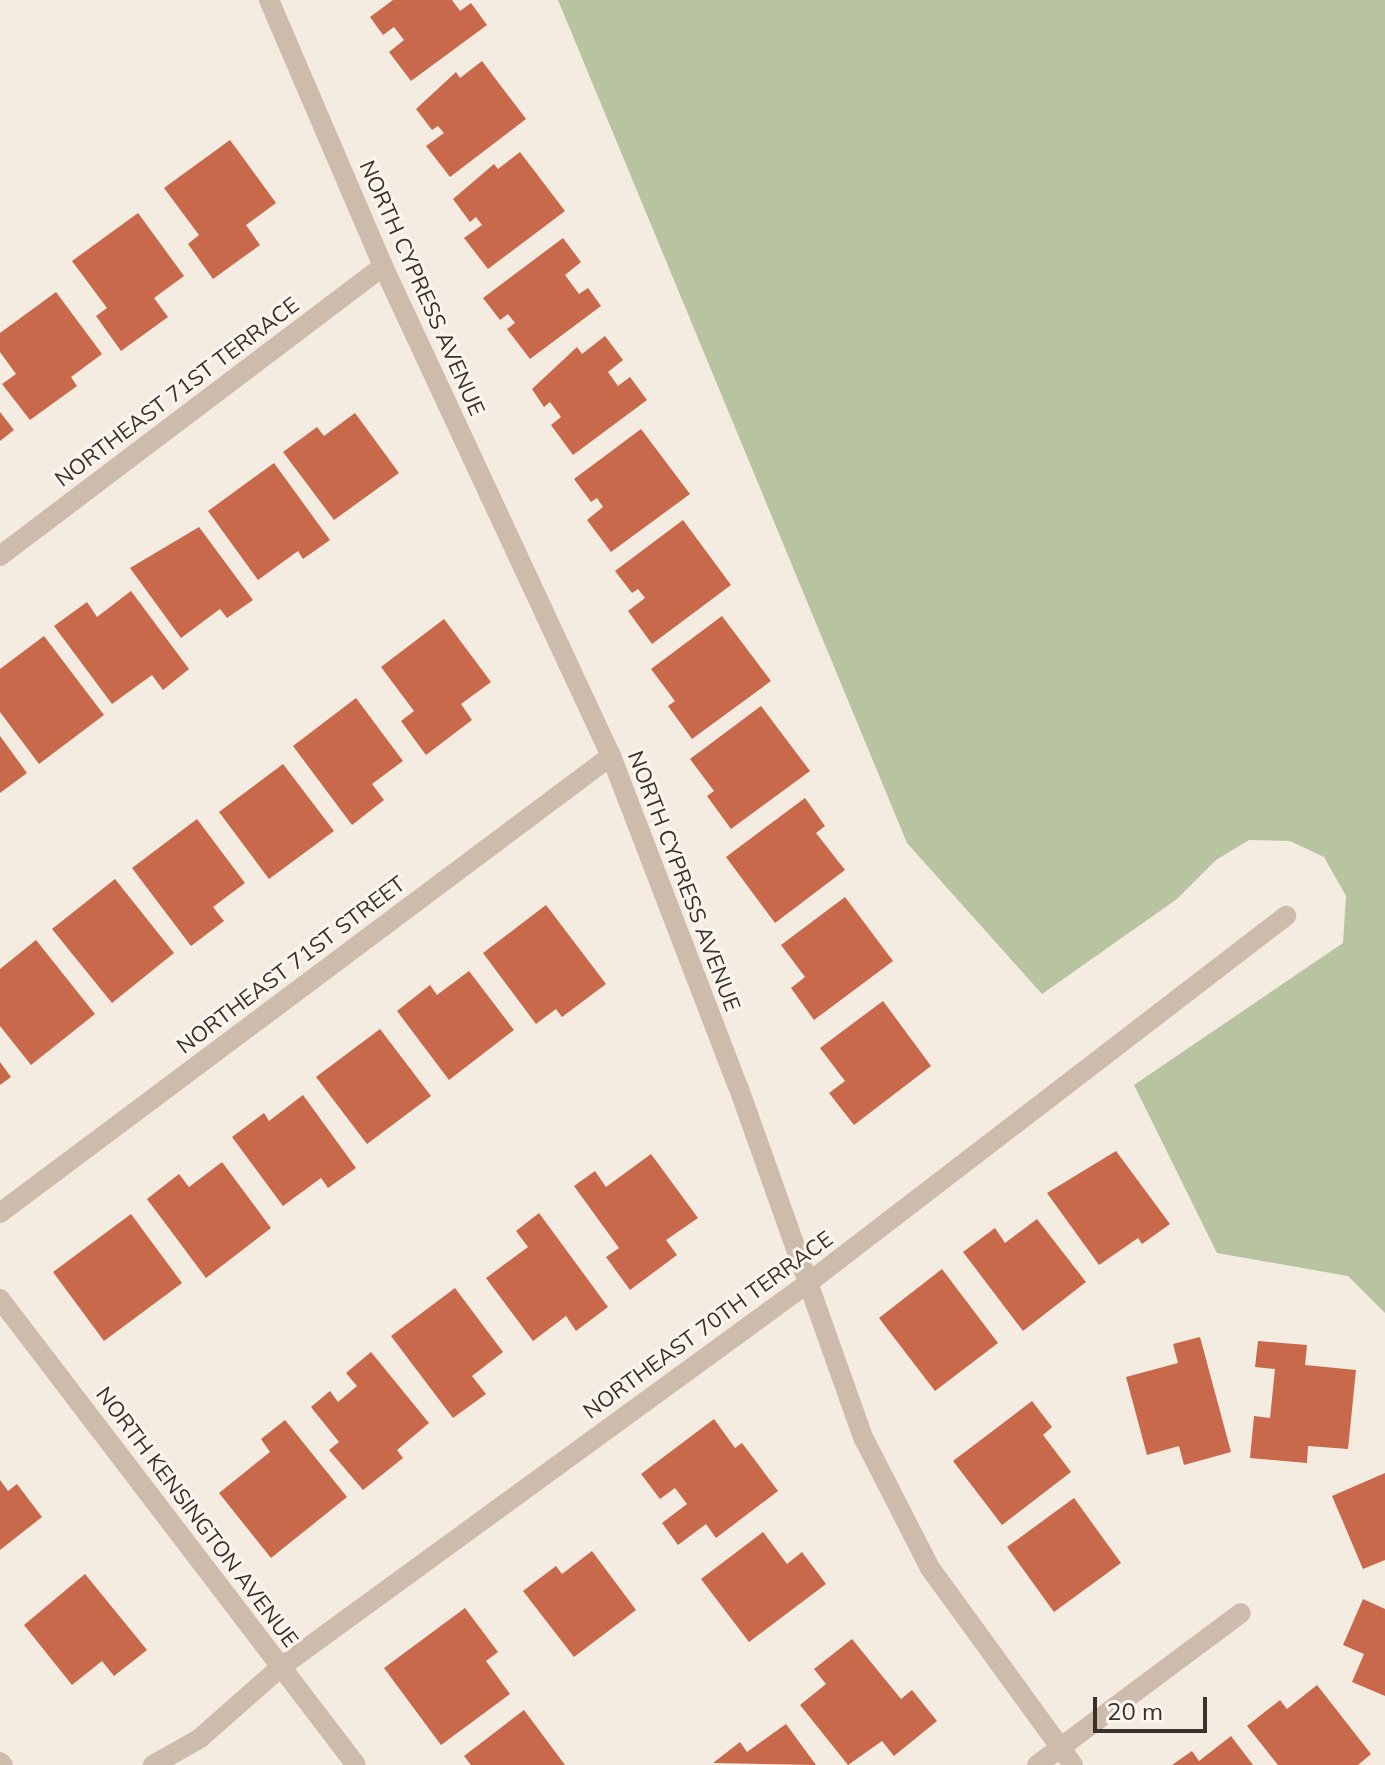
<!DOCTYPE html>
<html>
<head>
<meta charset="utf-8">
<style>
  body { margin:0 }
  #map { position:relative; width:1385px; height:1765px; overflow:hidden; background:#f4ebe1; font-family:Mulish,sans-serif }
  div>[style] { position:absolute }
  [style*='--x'] { left:calc(var(--x)*1px); top:calc(var(--y)*1px); width:calc(var(--w)*1px); rotate:calc(var(--a)*1deg) }
  .green>* { inset:0; background:#b8c4a0 }
  .building>* { inset:0; background:#c8694b }
  .street>* { height:20px; margin:-10px; padding:0 10px; transform-origin:10px; border-radius:10px; background:#cdbbac }
  span { translate:-50% -50%; white-space:nowrap; text-align:center; line-height:1.15; -webkit-text-stroke:6px #fbf5ee; paint-order:stroke }
  .street-label { font-size:22px; color:#3b302b }
  .scale { position:absolute; left:1093px; top:1697px; width:114px; height:36px; box-sizing:border-box; border:4px solid #3b302b; border-top:0; padding-left:10px; font-size:24px; line-height:28px; white-space:nowrap; color:#3b302b; -webkit-text-stroke:6px #fbf5ee; paint-order:stroke }
</style>
</head>
<body>
<div id="map">
  <div class="green">
    <div style="clip-path:polygon(558px 0,1385px 0,1385px 1313px,1348px 1276px,1217px 1253px,1134px 1085px,1343px 943px,1346px 896px,1324px 857px,1290px 841px,1249px 840px,1216px 860px,1177px 899px,1042px 994px,907px 843px)"></div>
  </div>
  <div class="building">
    <div style="clip-path:polygon(393px 0,452px 0,460px 11px,471px 3px,487px 25px,411px 81px,389px 52px,404px 40px,394px 27px,383px 35px,370px 17px)"></div>
    <div style="clip-path:polygon(482px 61px,526px 119px,450px 177px,426px 146px,444px 133px,438px 126px,432px 130px,416px 109px,456px 72px,460px 78px)"></div>
    <div style="clip-path:polygon(230px 140px,276px 203px,246px 225px,260px 245px,213px 279px,188px 244px,199px 235px,164px 188px)"></div>
    <div style="clip-path:polygon(520px 152px,565px 211px,488px 269px,464px 238px,482px 225px,476px 217px,470px 222px,453px 199px,494px 164px,498px 169px)"></div>
    <div style="clip-path:polygon(138px 213px,184px 276px,154px 298px,168px 317px,121px 351px,96px 316px,107px 308px,72px 261px)"></div>
    <div style="clip-path:polygon(563px 238px,581px 262px,565px 275px,579px 294px,588px 288px,601px 306px,530px 359px,507px 329px,515px 323px,508px 314px,500px 320px,483px 298px)"></div>
    <div style="clip-path:polygon(56px 292px,102px 354px,71px 377px,77px 386px,30px 420px,2px 384px,16px 374px,0 352px,0 333px)"></div>
    <div style="clip-path:polygon(605px 336px,623px 360px,608px 372px,618px 386px,630px 377px,647px 400px,573px 455px,551px 425px,561px 417px,550px 402px,544px 407px,532px 389px,577px 347px,582px 354px)"></div>
    <div style="clip-path:polygon(0 412px,14px 430px,0 441px)"></div>
    <div style="clip-path:polygon(355px 413px,399px 473px,334px 520px,283px 452px,317px 427px,324px 436px)"></div>
    <div style="clip-path:polygon(641px 429px,690px 494px,611px 552px,587px 520px,603px 507px,597px 498px,591px 502px,574px 479px)"></div>
    <div style="clip-path:polygon(274px 463px,330px 540px,303px 559px,298px 551px,258px 580px,208px 511px)"></div>
    <div style="clip-path:polygon(683px 520px,731px 585px,652px 644px,628px 611px,645px 598px,638px 589px,632px 593px,615px 571px)"></div>
    <div style="clip-path:polygon(199px 527px,253px 600px,227px 618px,220px 609px,181px 638px,130px 568px)"></div>
    <div style="clip-path:polygon(131px 591px,189px 669px,163px 690px,152px 675px,112px 704px,54px 626px,87px 602px,97px 617px)"></div>
    <div style="clip-path:polygon(722px 616px,771px 681px,692px 739px,668px 706px,675px 701px,651px 669px)"></div>
    <div style="clip-path:polygon(444px 619px,491px 682px,461px 704px,472px 720px,426px 755px,401px 721px,414px 711px,381px 667px)"></div>
    <div style="clip-path:polygon(44px 636px,104px 715px,39px 764px,0 712px,0 669px)"></div>
    <div style="clip-path:polygon(356px 698px,403px 761px,372px 784px,384px 800px,352px 825px,293px 746px)"></div>
    <div style="clip-path:polygon(761px 706px,810px 771px,731px 829px,707px 796px,714px 791px,690px 759px)"></div>
    <div style="clip-path:polygon(0 736px,27px 773px,0 793px)"></div>
    <div style="clip-path:polygon(283px 764px,334px 831px,269px 879px,219px 812px)"></div>
    <div style="clip-path:polygon(805px 798px,825px 826px,816px 833px,845px 870px,775px 923px,726px 857px)"></div>
    <div style="clip-path:polygon(197px 819px,245px 883px,213px 907px,224px 921px,191px 946px,132px 868px)"></div>
    <div style="clip-path:polygon(115px 879px,174px 953px,112px 1003px,52px 929px)"></div>
    <div style="clip-path:polygon(845px 897px,893px 961px,814px 1020px,791px 988px,805px 977px,781px 945px)"></div>
    <div style="clip-path:polygon(546px 905px,606px 984px,562px 1017px,556px 1009px,536px 1024px,483px 953px)"></div>
    <div style="clip-path:polygon(36px 940px,95px 1014px,31px 1065px,0 1026px,0 969px)"></div>
    <div style="clip-path:polygon(469px 971px,514px 1030px,449px 1080px,397px 1011px,430px 985px,437px 995px)"></div>
    <div style="clip-path:polygon(883px 1001px,931px 1066px,854px 1125px,829px 1093px,845px 1081px,820px 1048px)"></div>
    <div style="clip-path:polygon(380px 1029px,431px 1096px,367px 1144px,316px 1077px)"></div>
    <div style="clip-path:polygon(0 1062px,11px 1077px,0 1085px)"></div>
    <div style="clip-path:polygon(303px 1095px,356px 1168px,328px 1188px,321px 1178px,283px 1206px,232px 1137px,264px 1113px,269px 1121px)"></div>
    <div style="clip-path:polygon(1116px 1151px,1170px 1224px,1142px 1244px,1138px 1238px,1099px 1265px,1047px 1193px)"></div>
    <div style="clip-path:polygon(651px 1154px,698px 1218px,666px 1240px,677px 1255px,630px 1290px,606px 1257px,619px 1248px,574px 1186px,595px 1171px,606px 1187px)"></div>
    <div style="clip-path:polygon(222px 1162px,271px 1228px,206px 1278px,147px 1199px,179px 1174px,189px 1187px)"></div>
    <div style="clip-path:polygon(539px 1213px,608px 1307px,576px 1331px,566px 1316px,533px 1341px,486px 1278px,528px 1247px,516px 1231px)"></div>
    <div style="clip-path:polygon(131px 1214px,182px 1283px,104px 1341px,53px 1272px)"></div>
    <div style="clip-path:polygon(1037px 1219px,1086px 1282px,1023px 1331px,963px 1252px,995px 1228px,1005px 1243px)"></div>
    <div style="clip-path:polygon(942px 1269px,998px 1343px,935px 1391px,879px 1318px)"></div>
    <div style="clip-path:polygon(455px 1288px,503px 1352px,472px 1376px,486px 1394px,453px 1418px,391px 1336px)"></div>
    <div style="clip-path:polygon(1200px 1337px,1231px 1452px,1184px 1465px,1179px 1446px,1147px 1455px,1126px 1377px,1178px 1363px,1173px 1344px)"></div>
    <div style="clip-path:polygon(1258px 1341px,1307px 1345px,1305px 1365px,1356px 1370px,1348px 1449px,1308px 1446px,1307px 1463px,1250px 1458px,1254px 1416px,1270px 1418px,1275px 1369px,1255px 1367px)"></div>
    <div style="clip-path:polygon(371px 1352px,429px 1423px,397px 1450px,403px 1458px,363px 1490px,329px 1450px,339px 1442px,311px 1407px,330px 1391px,338px 1402px,357px 1386px,346px 1373px)"></div>
    <div style="clip-path:polygon(1032px 1401px,1052px 1427px,1043px 1435px,1071px 1472px,1002px 1525px,953px 1461px)"></div>
    <div style="clip-path:polygon(714px 1419px,735px 1448px,742px 1443px,778px 1491px,716px 1538px,706px 1524px,678px 1545px,662px 1523px,687px 1504px,675px 1488px,660px 1499px,641px 1474px)"></div>
    <div style="clip-path:polygon(285px 1420px,347px 1497px,271px 1558px,219px 1493px,270px 1452px,261px 1439px)"></div>
    <div style="clip-path:polygon(1385px 1473px,1385px 1560px,1363px 1569px,1332px 1496px)"></div>
    <div style="clip-path:polygon(0 1480px,8px 1491px,17px 1484px,42px 1517px,0 1550px)"></div>
    <div style="clip-path:polygon(1074px 1498px,1121px 1563px,1054px 1612px,1007px 1547px)"></div>
    <div style="clip-path:polygon(763px 1532px,787px 1564px,802px 1552px,826px 1584px,749px 1642px,701px 1579px)"></div>
    <div style="clip-path:polygon(592px 1551px,636px 1610px,574px 1657px,523px 1591px,556px 1566px,562px 1574px)"></div>
    <div style="clip-path:polygon(85px 1574px,147px 1650px,114px 1676px,102px 1661px,72px 1685px,24px 1625px)"></div>
    <div style="clip-path:polygon(1363px 1599px,1385px 1609px,1385px 1696px,1352px 1682px,1364px 1654px,1343px 1645px)"></div>
    <div style="clip-path:polygon(465px 1608px,498px 1652px,486px 1661px,510px 1694px,441px 1745px,384px 1668px)"></div>
    <div style="clip-path:polygon(852px 1639px,901px 1699px,912px 1690px,937px 1721px,894px 1756px,882px 1741px,848px 1765px,800px 1705px,826px 1684px,814px 1669px)"></div>
    <div style="clip-path:polygon(1317px 1685px,1371px 1754px,1358px 1765px,1278px 1765px,1247px 1726px,1280px 1700px,1287px 1709px)"></div>
    <div style="clip-path:polygon(524px 1710px,565px 1765px,471px 1765px,464px 1756px)"></div>
    <div style="clip-path:polygon(786px 1724px,816px 1765px,713px 1763px,740px 1742px,747px 1752px)"></div>
    <div style="clip-path:polygon(1231px 1736px,1253px 1765px,1172px 1765px,1192px 1751px,1199px 1761px)"></div>
  </div>
  <div class="street">
    <div style="--x:269;--y:0;--w:289;--a:66.8"></div>
    <div style="--x:383;--y:266;--w:540;--a:65.05"></div>
    <div style="--x:611;--y:756;--w:354;--a:69"></div>
    <div style="--x:738;--y:1086;--w:375;--a:70.4"></div>
    <div style="--x:864;--y:1439;--w:145;--a:62.9"></div>
    <div style="--x:930;--y:1568;--w:243;--a:54"></div>
    <div style="--x:0;--y:556;--w:480;--a:-37.1"></div>
    <div style="--x:0;--y:1213;--w:763;--a:-36.79"></div>
    <div style="--x:0;--y:1299;--w:586;--a:52.62"></div>
    <div style="--x:0;--y:1762;--w:4;--a:45"></div>
    <div style="--x:153;--y:1765;--w:53;--a:-29.5"></div>
    <div style="--x:199;--y:1739;--w:109;--a:-41.3"></div>
    <div style="--x:281;--y:1667;--w:652;--a:-36.08"></div>
    <div style="--x:808;--y:1283;--w:603;--a:-37.52"></div>
    <div style="--x:1037;--y:1765;--w:254;--a:-36.7"></div>
  </div>
  <div class="street-label">
    <span style="left:422px;top:288px;rotate:66deg">NORTH CYPRESS AVENUE</span>
    <span style="left:177px;top:392px;rotate:-37deg">NORTHEAST 71ST TERRACE</span>
    <span style="left:684px;top:881px;rotate:69deg">NORTH CYPRESS AVENUE</span>
    <span style="left:291px;top:965px;rotate:-37deg">NORTHEAST 71ST STREET</span>
    <span style="left:708px;top:1325px;rotate:-36deg">NORTHEAST 70TH TERRACE</span>
    <span style="left:197px;top:1517px;rotate:53deg">NORTH KENSINGTON AVENUE</span>
  </div>
  <div class="scale">20 m</div>
</div>
</body>
</html>
